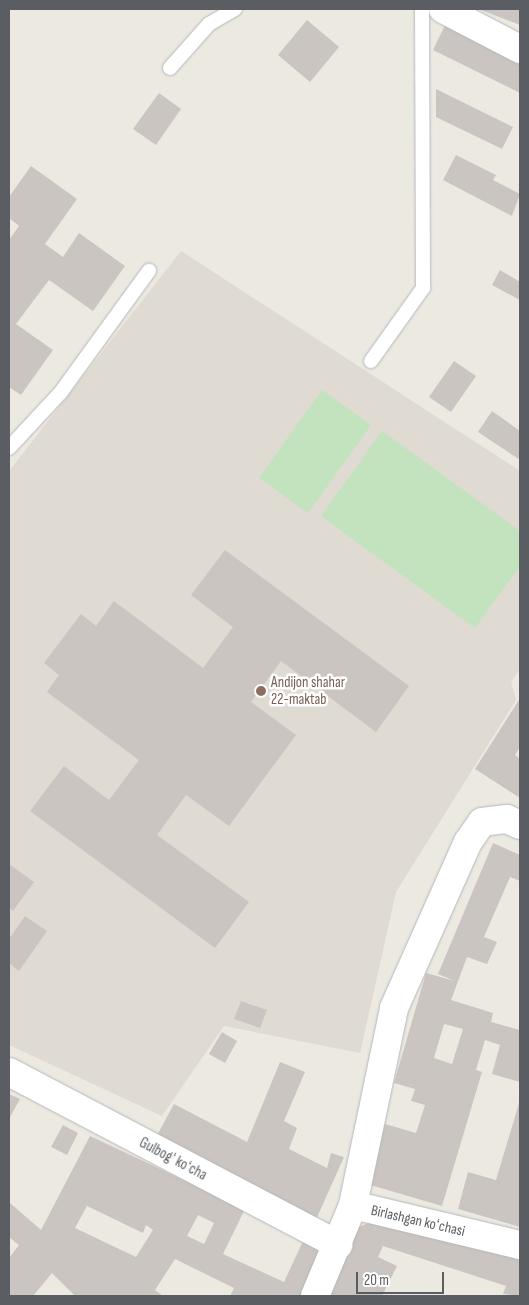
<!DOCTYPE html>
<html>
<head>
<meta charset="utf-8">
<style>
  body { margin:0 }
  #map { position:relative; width:529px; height:1305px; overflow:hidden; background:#ece9e1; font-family:"Sofia Sans Condensed",sans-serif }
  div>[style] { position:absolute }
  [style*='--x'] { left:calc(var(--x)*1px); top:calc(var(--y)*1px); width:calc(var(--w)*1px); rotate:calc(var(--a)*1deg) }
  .education>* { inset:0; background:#dfdad2 }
  .green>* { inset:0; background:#c2e3be }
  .building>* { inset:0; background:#cac5c0 }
  .roads { filter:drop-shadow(0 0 1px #b4b8bb) drop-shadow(0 0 1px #b4b8bb) }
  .service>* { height:14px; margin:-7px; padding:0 7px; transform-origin:7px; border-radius:7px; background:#fff }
  .minor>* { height:28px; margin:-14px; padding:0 14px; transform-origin:14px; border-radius:14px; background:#fff }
  .dots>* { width:14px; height:14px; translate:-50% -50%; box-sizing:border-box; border:2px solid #fff; border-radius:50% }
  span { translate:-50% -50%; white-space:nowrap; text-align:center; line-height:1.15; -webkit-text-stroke:5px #fff; paint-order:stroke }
  .education-label { font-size:15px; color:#785e54 }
  .left { translate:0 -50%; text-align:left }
  .street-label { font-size:15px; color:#5a5e62 }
  .frame { position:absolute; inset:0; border:10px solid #5a5e62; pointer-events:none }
  .scale { position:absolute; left:356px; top:1272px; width:88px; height:22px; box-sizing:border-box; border:2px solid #5a5e62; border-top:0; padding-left:6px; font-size:15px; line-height:18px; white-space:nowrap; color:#5a5e62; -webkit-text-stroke:4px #fff; paint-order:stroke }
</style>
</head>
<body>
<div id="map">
  <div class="education">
    <div style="clip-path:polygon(181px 251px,520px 471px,520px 669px,511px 682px,516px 700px,396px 892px,360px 1053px,224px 1026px,162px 1116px,9px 1045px,9px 471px)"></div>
  </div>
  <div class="green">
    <div style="clip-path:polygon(322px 390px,371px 425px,308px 513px,259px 478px)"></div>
    <div style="clip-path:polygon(382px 431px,520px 531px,520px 566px,475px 628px,321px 516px)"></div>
  </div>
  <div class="building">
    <div style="clip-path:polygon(478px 9px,520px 9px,520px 25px,489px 13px)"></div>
    <div style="clip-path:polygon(307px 20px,339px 47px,310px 82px,278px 55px)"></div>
    <div style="clip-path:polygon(445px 25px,520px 61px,520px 93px,433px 50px)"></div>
    <div style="clip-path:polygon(436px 89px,513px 127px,502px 149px,436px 117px)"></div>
    <div style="clip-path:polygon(159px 93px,181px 109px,156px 145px,133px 129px)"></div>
    <div style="clip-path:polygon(456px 155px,496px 175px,493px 180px,520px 194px,512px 216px,443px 180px)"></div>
    <div style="clip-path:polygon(31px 166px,77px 199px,45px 244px,63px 257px,79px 233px,125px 266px,93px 311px,49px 280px,16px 324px,53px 350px,21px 395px,9px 387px,9px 240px,19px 226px,9px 218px,9px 197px)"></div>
    <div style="clip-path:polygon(500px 270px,520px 282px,520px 300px,492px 285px)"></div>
    <div style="clip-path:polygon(454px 361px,476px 376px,451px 412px,429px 397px)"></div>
    <div style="clip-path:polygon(492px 411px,520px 431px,520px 460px,478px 432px)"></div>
    <div style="clip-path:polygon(225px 550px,409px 686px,376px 732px,281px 661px,251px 702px,296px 735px,229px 826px,186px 795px,157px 835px,249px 902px,215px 948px,30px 811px,64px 766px,109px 800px,139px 760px,47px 692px,59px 675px,44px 663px,81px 614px,96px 626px,114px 601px,203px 668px,233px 627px,191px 595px)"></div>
    <div style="clip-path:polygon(519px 700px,520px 747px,515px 755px,520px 759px,520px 798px,475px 769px)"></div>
    <div style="clip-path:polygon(evenodd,493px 843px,520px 855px,520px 881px,510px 877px,484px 937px,497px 942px,487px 964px,467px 957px,451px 1000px,493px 1013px,491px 1022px,520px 1030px,520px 1082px,492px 1074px,500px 1045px,485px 1040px,476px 1070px,482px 1072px,442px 1206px,367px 1184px,385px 1124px,416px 1133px,425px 1105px,411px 1101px,415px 1089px,394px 1083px,426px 973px,455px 981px,438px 974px,493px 843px,444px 1024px,463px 1029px,452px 1064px,434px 1058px,444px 1024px)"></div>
    <div style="clip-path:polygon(9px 864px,34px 882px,13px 911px,9px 907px)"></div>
    <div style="clip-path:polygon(25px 916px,47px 931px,19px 971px,9px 963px,9px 939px)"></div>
    <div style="clip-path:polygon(241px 1001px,267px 1010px,260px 1028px,234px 1019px)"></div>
    <div style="clip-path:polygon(222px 1032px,237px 1041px,225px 1063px,209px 1054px)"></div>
    <div style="clip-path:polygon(280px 1062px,305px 1072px,284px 1121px,297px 1128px,289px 1149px,327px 1168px,331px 1153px,344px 1157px,314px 1224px,154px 1141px,174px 1104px,247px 1142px)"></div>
    <div style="clip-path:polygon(9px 1094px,20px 1099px,9px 1119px)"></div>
    <div style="clip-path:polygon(520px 1100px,520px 1227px,458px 1209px,468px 1172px,496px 1180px)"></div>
    <div style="clip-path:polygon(63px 1125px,78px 1133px,67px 1155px,51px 1147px)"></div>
    <div style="clip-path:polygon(evenodd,90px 1136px,245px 1209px,223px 1254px,284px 1282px,305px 1237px,330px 1250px,308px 1296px,230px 1296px,234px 1288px,175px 1259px,155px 1290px,163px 1296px,75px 1296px,52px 1273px,33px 1296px,9px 1296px,9px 1258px,19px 1245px,9px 1237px,9px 1202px,41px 1230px,90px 1136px,87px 1206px,143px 1233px,146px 1225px,153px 1230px,136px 1257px,75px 1228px,87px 1206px,90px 1136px,198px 1215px,214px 1223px,204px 1244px,187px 1236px,198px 1215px)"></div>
    <div style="clip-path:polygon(382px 1217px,520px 1260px,520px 1296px,503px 1294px,506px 1286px,383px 1246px,378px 1257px,397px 1266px,382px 1296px,327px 1296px,359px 1227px)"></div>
  </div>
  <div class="roads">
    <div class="service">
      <div style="--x:170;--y:68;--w:59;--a:-48.4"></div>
      <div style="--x:209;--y:24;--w:30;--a:-30"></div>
      <div style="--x:371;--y:361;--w:90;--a:-54.5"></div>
      <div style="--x:423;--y:288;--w:279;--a:-90.2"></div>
      <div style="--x:9;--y:448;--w:76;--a:-47.1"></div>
      <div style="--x:61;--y:392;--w:150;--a:-54"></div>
    </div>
    <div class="minor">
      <div style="--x:443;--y:9;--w:87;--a:27.5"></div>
      <div style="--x:9;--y:1072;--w:372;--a:27.7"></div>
      <div style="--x:353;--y:1205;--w:172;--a:13.5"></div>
      <div style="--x:315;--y:1296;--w:99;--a:-67.3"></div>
      <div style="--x:353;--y:1205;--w:201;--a:-78.2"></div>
      <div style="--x:394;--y:1008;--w:182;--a:-66"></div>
      <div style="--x:468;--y:842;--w:24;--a:-55"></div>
      <div style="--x:482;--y:822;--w:25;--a:-7"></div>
      <div style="--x:507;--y:819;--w:14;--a:25"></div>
    </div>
  </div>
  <div class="dots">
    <div style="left:261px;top:691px;background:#8d6e63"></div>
  </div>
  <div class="education-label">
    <span class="left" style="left:271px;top:691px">Andijon shahar<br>22-maktab</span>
  </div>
  <div class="street-label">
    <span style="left:173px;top:1159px;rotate:28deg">Gulbogʻ koʻcha</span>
    <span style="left:418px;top:1221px;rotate:13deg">Birlashgan koʻchasi</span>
  </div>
  <div class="frame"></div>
  <div class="scale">20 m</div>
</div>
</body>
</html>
